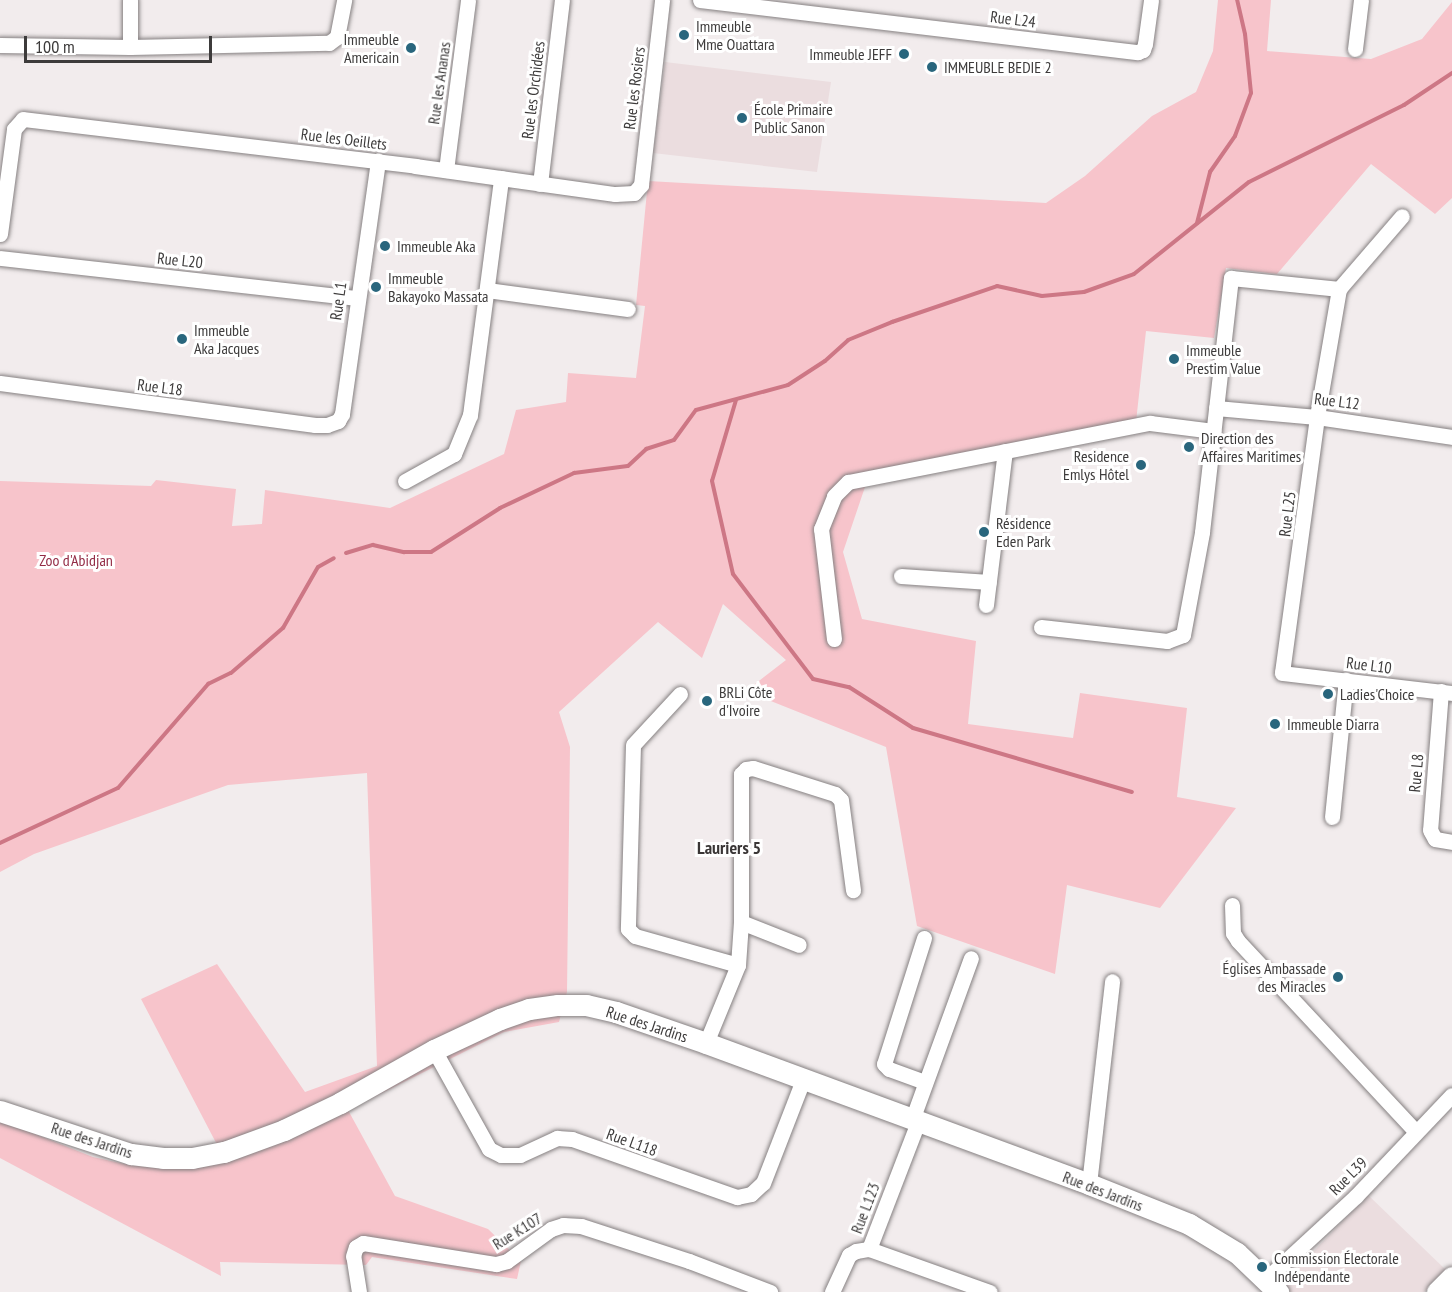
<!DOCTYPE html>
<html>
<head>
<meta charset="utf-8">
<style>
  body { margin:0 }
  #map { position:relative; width:1452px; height:1292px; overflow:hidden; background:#f2eced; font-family:"PT Sans Narrow",sans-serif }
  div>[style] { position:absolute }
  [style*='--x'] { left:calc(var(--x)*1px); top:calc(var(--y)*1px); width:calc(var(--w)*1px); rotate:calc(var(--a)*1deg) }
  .built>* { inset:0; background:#ebdddf }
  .green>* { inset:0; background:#f7c4cb }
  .stream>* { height:4px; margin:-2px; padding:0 2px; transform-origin:2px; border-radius:2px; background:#cd7785 }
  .roads { filter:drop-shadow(0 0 2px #858081) drop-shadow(0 0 2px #858081) }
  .minor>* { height:15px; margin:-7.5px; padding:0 7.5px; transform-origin:7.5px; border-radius:7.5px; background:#fff }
  .secondary>* { height:21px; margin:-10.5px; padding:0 10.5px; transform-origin:10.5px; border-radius:10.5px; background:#fff }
  .dots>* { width:16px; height:16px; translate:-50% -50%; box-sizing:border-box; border:3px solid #fff; border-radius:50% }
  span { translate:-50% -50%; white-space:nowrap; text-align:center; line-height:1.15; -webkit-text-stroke:6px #fff; paint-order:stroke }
  .street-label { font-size:16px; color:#3d3b3b }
  .poi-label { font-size:16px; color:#3d3b3b }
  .left { translate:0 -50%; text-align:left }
  .right { translate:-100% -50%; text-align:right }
  .park-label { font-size:16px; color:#932b45 }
  .neighbourhood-label { font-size:18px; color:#3a3636; font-weight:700 }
  .scale { position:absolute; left:24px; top:36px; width:188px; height:27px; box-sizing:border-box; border:3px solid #3d3b3b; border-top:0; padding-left:8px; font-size:18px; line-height:21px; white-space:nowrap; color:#3d3b3b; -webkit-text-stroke:4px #fff; paint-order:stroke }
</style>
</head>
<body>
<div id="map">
  <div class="built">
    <div style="clip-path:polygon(665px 62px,831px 82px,817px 172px,653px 153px)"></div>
    <div style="clip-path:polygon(1368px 1195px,1446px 1270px,1424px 1292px,1291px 1292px,1282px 1284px)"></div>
  </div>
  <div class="green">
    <div style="clip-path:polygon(1218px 0,1271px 0,1267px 51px,1371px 59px,1422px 39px,1452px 2px,1452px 198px,1435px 214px,1371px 164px,1277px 274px,1226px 268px,1214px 338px,1146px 331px,1135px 431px,866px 484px,843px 552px,862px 619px,976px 641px,968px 724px,1073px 738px,1080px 693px,1187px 708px,1177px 797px,1236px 808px,1160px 908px,1067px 885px,1055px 974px,917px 926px,886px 747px,746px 691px,786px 660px,723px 604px,702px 658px,658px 622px,559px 712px,570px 747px,567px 992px,559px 1022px,504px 1032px,348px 1110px,395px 1196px,488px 1229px,521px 1261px,517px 1279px,372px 1257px,366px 1265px,220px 1262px,221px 1276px,0 1158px,0 1120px,93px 1157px,125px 1164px,161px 1168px,225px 1160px,141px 999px,217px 964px,305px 1092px,377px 1066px,367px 773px,228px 785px,34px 854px,0 872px,0 481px,151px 486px,156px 480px,236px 489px,232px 526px,262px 524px,265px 490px,390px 508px,504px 454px,516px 410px,566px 402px,568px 373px,636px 378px,645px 306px,636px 305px,648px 181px,1046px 203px,1085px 176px,1152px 116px,1196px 92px,1213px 51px)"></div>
  </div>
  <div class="stream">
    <div style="--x:1197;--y:223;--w:53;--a:-75.7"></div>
    <div style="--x:1210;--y:172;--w:44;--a:-55.2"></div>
    <div style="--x:1235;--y:136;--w:46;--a:-69.6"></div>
    <div style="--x:1251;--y:93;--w:59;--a:-95.8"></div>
    <div style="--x:1245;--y:34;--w:35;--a:-103"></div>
    <div style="--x:736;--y:400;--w:84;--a:106.5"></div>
    <div style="--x:712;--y:481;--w:95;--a:77.3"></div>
    <div style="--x:733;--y:574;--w:132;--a:52.7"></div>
    <div style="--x:813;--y:679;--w:37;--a:13"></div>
    <div style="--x:849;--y:687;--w:76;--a:32.6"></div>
    <div style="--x:913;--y:728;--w:228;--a:16.3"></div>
    <div style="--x:346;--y:553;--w:28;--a:-17"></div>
    <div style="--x:373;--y:545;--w:32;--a:13"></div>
    <div style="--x:404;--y:552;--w:27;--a:0"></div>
    <div style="--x:431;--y:552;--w:82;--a:-32.5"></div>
    <div style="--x:500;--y:508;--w:82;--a:-25.3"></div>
    <div style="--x:574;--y:473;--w:54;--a:-7.4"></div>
    <div style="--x:628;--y:466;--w:25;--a:-43"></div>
    <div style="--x:646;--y:449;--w:29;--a:-18"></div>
    <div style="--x:674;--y:440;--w:37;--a:-54"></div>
    <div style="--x:696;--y:410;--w:95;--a:-15.2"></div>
    <div style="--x:788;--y:385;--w:44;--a:-33"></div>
    <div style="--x:825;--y:361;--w:31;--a:-42"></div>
    <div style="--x:848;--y:340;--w:48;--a:-22.2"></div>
    <div style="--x:892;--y:322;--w:111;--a:-18.9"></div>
    <div style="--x:997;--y:286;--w:46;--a:12.5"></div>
    <div style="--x:1042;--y:296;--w:42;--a:-5.4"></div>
    <div style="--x:1084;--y:292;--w:53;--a:-19.8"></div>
    <div style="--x:1134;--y:274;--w:147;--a:-38.7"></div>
    <div style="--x:1249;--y:182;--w:173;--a:-26.4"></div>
    <div style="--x:1404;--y:105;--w:58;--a:-33.7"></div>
    <div style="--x:0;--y:843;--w:130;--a:-25"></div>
    <div style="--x:118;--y:788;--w:138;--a:-49.1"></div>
    <div style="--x:208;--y:684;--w:25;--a:-26"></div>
    <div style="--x:231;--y:673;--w:69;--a:-40.9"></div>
    <div style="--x:283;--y:628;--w:70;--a:-60.2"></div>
    <div style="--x:318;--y:567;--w:18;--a:-29"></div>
  </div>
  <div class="roads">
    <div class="minor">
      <div style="--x:130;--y:0;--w:47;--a:90"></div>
      <div style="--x:700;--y:0;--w:441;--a:6.8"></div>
      <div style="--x:1138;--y:52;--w:5;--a:-22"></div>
      <div style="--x:1143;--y:50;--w:6;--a:-72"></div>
      <div style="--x:1145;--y:44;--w:44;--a:-82.2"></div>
      <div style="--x:0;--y:45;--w:130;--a:0.9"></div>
      <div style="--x:130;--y:47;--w:199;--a:-1.2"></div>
      <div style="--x:329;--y:43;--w:10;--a:-37"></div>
      <div style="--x:337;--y:37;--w:38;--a:-79"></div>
      <div style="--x:1355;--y:49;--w:49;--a:-83"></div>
      <div style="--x:446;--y:170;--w:171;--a:-82.6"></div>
      <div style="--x:540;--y:184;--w:185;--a:-83.2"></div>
      <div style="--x:0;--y:234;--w:106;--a:-82.4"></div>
      <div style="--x:14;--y:129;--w:13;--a:-48"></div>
      <div style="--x:23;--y:119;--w:395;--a:6.8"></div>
      <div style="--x:415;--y:166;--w:202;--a:8"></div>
      <div style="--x:615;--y:194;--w:19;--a:-3"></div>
      <div style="--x:634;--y:193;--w:11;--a:-49"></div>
      <div style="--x:641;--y:185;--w:186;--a:-83.5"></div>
      <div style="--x:0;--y:258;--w:359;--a:6.4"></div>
      <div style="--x:1339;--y:289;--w:130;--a:99.8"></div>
      <div style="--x:1317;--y:417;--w:258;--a:97.8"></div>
      <div style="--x:1282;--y:673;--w:171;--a:6.7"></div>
      <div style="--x:1339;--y:289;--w:96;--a:-49.2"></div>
      <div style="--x:487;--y:290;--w:142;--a:7.7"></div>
      <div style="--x:0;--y:383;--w:318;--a:7.6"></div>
      <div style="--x:315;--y:425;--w:12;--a:0"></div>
      <div style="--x:327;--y:425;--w:12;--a:-20"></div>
      <div style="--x:338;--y:421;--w:8;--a:-60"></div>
      <div style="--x:342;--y:414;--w:256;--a:-81.9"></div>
      <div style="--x:1216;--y:408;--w:101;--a:5.1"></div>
      <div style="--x:1317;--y:417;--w:136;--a:8.4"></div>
      <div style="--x:405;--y:481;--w:56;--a:-28.9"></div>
      <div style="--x:454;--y:454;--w:42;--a:-67.7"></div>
      <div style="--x:470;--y:415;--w:239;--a:-82.5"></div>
      <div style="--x:901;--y:576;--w:88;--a:3.9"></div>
      <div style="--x:986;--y:605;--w:155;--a:-83"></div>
      <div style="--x:1041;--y:627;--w:127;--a:6.3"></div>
      <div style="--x:1167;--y:641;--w:17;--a:-21"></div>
      <div style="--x:1183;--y:635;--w:105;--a:-79.5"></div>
      <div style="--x:1202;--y:532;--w:256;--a:-83.5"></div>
      <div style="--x:1231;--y:278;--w:109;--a:5.8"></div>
      <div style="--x:834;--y:639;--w:111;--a:-96.7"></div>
      <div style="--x:821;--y:529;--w:35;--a:-68"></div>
      <div style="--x:834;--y:496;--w:20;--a:-45"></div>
      <div style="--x:848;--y:482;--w:308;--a:-11.1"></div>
      <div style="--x:1150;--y:423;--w:64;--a:7.2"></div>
      <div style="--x:1441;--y:691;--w:139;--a:94.5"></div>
      <div style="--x:1430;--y:830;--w:10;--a:61"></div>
      <div style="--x:1435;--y:839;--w:17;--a:10"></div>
      <div style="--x:680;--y:694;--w:69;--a:132.7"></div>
      <div style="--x:633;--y:745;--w:184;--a:91.6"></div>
      <div style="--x:628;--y:929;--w:10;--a:45"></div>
      <div style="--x:635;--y:936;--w:107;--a:15.7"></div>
      <div style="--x:1332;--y:817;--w:138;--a:-84.2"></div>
      <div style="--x:1232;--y:905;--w:28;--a:88"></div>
      <div style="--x:1233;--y:933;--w:9;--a:58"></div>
      <div style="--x:1238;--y:941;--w:261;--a:47"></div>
      <div style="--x:741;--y:922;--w:62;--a:21.6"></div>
      <div style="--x:924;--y:938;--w:132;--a:107.6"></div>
      <div style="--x:884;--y:1064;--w:7;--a:45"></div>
      <div style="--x:889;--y:1069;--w:38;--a:20"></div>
      <div style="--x:706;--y:1043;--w:84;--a:-67.7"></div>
      <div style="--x:738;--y:965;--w:43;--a:-86"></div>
      <div style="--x:741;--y:922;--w:148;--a:-90"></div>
      <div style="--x:741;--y:774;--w:7;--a:-45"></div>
      <div style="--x:746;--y:769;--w:7;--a:-8"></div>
      <div style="--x:753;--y:768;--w:86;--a:17.6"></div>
      <div style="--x:835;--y:794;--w:8;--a:45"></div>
      <div style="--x:841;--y:800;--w:91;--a:82.4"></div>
      <div style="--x:434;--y:1050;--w:113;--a:60.9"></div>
      <div style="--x:489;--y:1149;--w:13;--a:27"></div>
      <div style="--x:501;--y:1155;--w:19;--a:0"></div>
      <div style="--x:520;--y:1155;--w:41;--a:-24.7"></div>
      <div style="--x:557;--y:1138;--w:15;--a:4"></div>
      <div style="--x:572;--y:1139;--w:175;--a:19.4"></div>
      <div style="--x:737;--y:1197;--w:14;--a:-12"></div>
      <div style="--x:751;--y:1194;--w:16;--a:-43"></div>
      <div style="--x:763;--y:1183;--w:110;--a:-68.8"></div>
      <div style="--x:912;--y:1120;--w:172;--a:-70"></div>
      <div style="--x:1089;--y:1184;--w:204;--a:-83.5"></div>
      <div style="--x:869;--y:1249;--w:128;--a:19.6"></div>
      <div style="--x:1266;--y:1279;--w:122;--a:-42.7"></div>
      <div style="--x:1356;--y:1196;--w:139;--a:-46.5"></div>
      <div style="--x:359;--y:1292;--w:36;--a:-99"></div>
      <div style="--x:353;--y:1256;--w:9;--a:-72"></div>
      <div style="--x:356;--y:1247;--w:8;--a:-30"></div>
      <div style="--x:363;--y:1243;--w:135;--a:9"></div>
      <div style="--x:496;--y:1264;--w:11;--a:-15"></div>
      <div style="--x:507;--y:1261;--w:54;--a:-36"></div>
      <div style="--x:551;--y:1229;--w:13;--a:-18"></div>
      <div style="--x:563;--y:1225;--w:18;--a:3"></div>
      <div style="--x:581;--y:1226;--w:114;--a:18"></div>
      <div style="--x:689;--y:1261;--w:87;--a:20.9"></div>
      <div style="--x:832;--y:1292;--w:41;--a:-65.3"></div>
      <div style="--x:849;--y:1255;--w:8;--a:-30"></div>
      <div style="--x:856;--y:1251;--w:13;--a:-9"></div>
      <div style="--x:869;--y:1249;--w:136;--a:-68.9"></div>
    </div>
    <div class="secondary">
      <div style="--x:0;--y:1111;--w:138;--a:18.2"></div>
      <div style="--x:131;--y:1154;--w:32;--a:7"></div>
      <div style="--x:163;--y:1158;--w:29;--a:0"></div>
      <div style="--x:192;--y:1158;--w:33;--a:-11"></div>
      <div style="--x:224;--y:1152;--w:64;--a:-20.1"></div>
      <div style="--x:284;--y:1130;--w:62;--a:-25.7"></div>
      <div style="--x:340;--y:1103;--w:108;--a:-29.4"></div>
      <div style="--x:434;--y:1050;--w:73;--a:-25.2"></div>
      <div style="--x:500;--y:1019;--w:31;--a:-19"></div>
      <div style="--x:529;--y:1009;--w:29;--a:-8"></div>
      <div style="--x:558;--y:1005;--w:28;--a:0"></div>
      <div style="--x:586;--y:1005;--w:31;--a:13"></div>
      <div style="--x:616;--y:1012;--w:95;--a:19"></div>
      <div style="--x:706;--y:1043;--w:408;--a:20.2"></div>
      <div style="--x:1089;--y:1184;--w:108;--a:21.8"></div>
      <div style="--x:1189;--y:1224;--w:56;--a:31.1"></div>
      <div style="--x:1237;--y:1253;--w:57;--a:43.6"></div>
      <div style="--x:1437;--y:1292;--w:21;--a:-45"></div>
    </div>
  </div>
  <div class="dots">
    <div style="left:684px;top:35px;background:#29667d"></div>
    <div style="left:411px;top:48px;background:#29667d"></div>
    <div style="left:904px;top:54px;background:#29667d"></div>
    <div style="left:932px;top:67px;background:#29667d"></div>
    <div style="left:742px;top:118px;background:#29667d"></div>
    <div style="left:385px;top:246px;background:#29667d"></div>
    <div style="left:376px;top:287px;background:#29667d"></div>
    <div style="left:182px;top:339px;background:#29667d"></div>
    <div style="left:1174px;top:359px;background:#29667d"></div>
    <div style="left:1189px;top:447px;background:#29667d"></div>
    <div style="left:1141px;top:465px;background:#29667d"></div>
    <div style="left:984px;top:532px;background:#29667d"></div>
    <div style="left:1328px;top:694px;background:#29667d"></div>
    <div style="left:707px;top:701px;background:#29667d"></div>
    <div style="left:1275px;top:724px;background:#29667d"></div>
    <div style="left:1338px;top:977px;background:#29667d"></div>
    <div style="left:1262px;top:1267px;background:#29667d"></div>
  </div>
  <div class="street-label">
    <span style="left:1013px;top:19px;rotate:7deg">Rue L24</span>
    <span style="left:439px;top:83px;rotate:-82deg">Rue les Ananas</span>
    <span style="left:634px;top:88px;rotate:-83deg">Rue les Rosiers</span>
    <span style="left:533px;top:90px;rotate:-83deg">Rue les Orchidées</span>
    <span style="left:344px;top:139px;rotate:7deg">Rue les Oeillets</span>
    <span style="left:180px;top:260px;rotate:6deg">Rue L20</span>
    <span style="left:338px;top:301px;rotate:-82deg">Rue L1</span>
    <span style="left:160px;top:387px;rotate:7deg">Rue L18</span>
    <span style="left:1337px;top:401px;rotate:7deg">Rue L12</span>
    <span style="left:1287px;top:514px;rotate:-83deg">Rue L25</span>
    <span style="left:1369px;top:665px;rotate:7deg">Rue L10</span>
    <span style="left:1416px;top:773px;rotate:-85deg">Rue L8</span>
    <span style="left:647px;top:1024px;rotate:18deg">Rue des Jardins</span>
    <span style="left:92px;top:1140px;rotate:18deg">Rue des Jardins</span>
    <span style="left:632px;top:1142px;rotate:20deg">Rue L118</span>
    <span style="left:1348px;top:1176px;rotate:-45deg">Rue L39</span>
    <span style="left:1103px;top:1191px;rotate:21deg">Rue des Jardins</span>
    <span style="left:865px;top:1208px;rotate:-69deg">Rue L123</span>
    <span style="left:517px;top:1231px;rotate:-32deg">Rue K107</span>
  </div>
  <div class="poi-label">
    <span class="left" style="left:696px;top:35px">Immeuble<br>Mme Ouattara</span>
    <span class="right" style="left:399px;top:48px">Immeuble<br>Americain</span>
    <span class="right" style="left:892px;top:54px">Immeuble JEFF</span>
    <span class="left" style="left:944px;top:67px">IMMEUBLE BEDIE 2</span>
    <span class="left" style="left:754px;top:118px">École Primaire<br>Public Sanon</span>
    <span class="left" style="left:397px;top:246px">Immeuble Aka</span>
    <span class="left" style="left:388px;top:287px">Immeuble<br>Bakayoko Massata</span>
    <span class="left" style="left:194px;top:339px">Immeuble<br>Aka Jacques</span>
    <span class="left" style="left:1186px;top:359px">Immeuble<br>Prestim Value</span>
    <span class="left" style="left:1201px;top:447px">Direction des<br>Affaires Maritimes</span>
    <span class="right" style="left:1129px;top:465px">Residence<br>Emlys Hôtel</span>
    <span class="left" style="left:996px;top:532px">Résidence<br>Eden Park</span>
    <span class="left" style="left:719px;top:701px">BRLi Côte<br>d'Ivoire</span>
    <span class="left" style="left:1340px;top:694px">Ladies'Choice</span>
    <span class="left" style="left:1287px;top:724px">Immeuble Diarra</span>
    <span class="right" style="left:1326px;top:977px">Églises Ambassade<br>des Miracles</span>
    <span class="left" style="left:1274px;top:1267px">Commission Électorale<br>Indépendante</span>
  </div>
  <div class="park-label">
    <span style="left:76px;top:560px">Zoo d'Abidjan</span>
  </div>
  <div class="neighbourhood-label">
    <span style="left:729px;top:848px">Lauriers 5</span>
  </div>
  <div class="scale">100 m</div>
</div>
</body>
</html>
